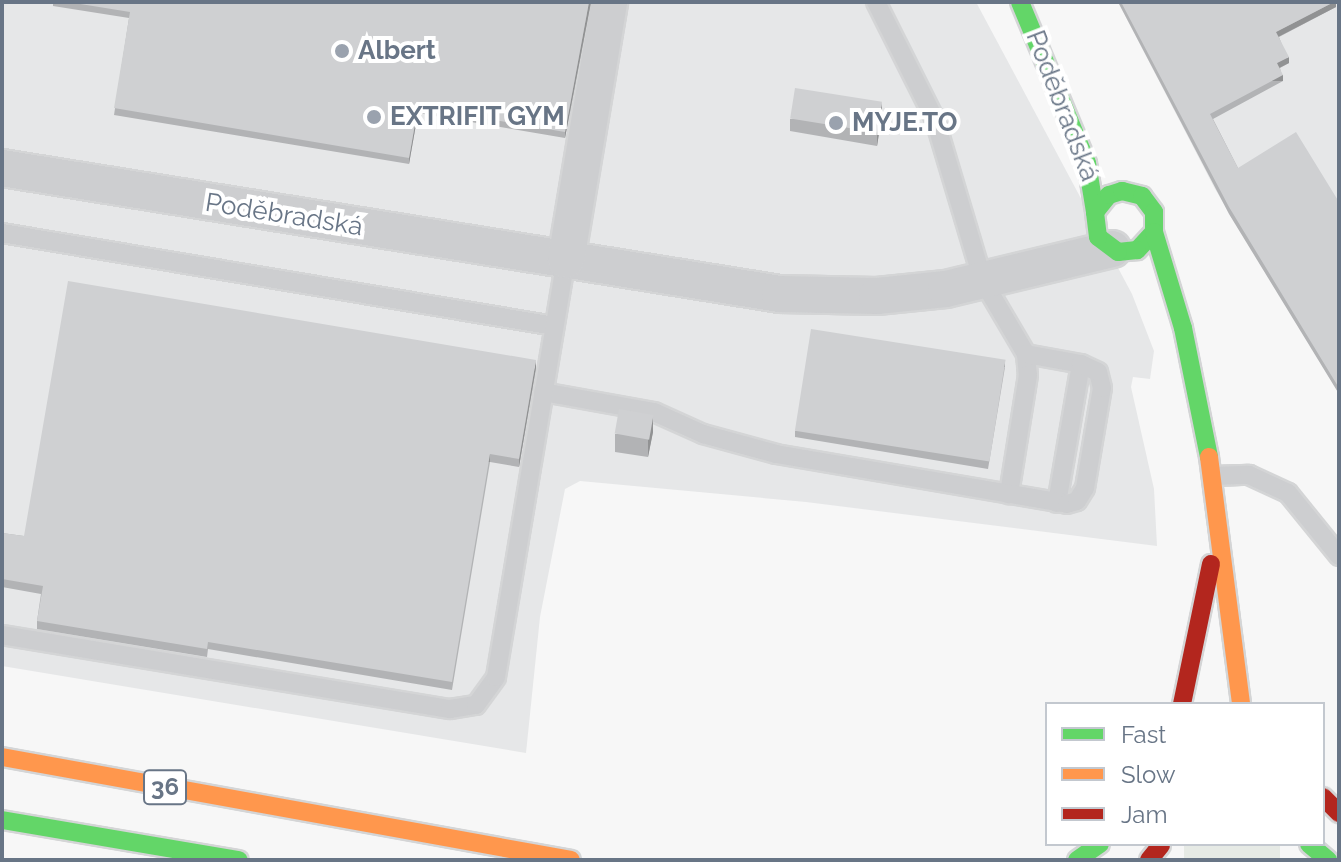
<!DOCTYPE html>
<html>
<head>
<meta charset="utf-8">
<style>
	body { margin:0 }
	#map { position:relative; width:1341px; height:862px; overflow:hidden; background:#f7f7f7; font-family:Raleway,sans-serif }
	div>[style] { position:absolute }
	.built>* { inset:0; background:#e6e7e8 }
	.green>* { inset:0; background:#e6eae5; transform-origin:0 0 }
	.roads { filter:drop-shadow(2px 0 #d4d5d6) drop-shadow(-2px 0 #d4d5d6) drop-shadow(0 2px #d4d5d6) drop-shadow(0 -2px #d4d5d6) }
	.lane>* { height:18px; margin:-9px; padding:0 9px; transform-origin:9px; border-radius:9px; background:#cdced0 }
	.street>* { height:36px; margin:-18px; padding:0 18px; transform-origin:18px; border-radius:18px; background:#cdced0 }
	.fast>* { height:18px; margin:-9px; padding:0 9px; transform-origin:9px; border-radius:9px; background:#63d668 }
	.slow>* { height:18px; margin:-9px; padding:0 9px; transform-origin:9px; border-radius:9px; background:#ff974d }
	.jam>* { height:18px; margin:-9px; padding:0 9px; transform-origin:9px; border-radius:9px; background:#b3261e }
	.wall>* { inset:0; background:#b2b3b5 }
	.shaded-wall>* { inset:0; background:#919293; transform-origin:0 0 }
	.building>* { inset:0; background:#cfd0d2; transform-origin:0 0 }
	.dots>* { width:22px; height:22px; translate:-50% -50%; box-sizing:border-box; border:4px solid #fff; border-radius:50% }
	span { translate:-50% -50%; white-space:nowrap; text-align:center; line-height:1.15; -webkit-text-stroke:8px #fff; paint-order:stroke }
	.shield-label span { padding:2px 6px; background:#fff; border:2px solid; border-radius:6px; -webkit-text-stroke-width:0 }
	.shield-label { font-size:24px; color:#687586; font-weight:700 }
	.poi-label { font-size:26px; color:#687586; font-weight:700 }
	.left { translate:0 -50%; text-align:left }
	.street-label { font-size:26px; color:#687586 }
	.frame { position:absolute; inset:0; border:4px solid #687586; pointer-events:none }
	.legend { position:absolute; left:1045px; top:702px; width:280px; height:144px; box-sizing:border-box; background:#fff; border:2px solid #c3c8cf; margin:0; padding:10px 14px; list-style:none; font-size:24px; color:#687586 }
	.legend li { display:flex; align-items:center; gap:16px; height:40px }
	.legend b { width:40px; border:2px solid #c3c8cf }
</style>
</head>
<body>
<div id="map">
	<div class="built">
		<div style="clip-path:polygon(2px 2px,976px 2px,1132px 294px,1154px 351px,1150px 379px,1133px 377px,1131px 387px,1154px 489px,1157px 546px,806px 502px,580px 481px,565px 489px,540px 617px,526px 753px,2px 666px)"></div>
		<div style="clip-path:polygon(1118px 2px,1339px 2px,1339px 393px,1215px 189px)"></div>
	</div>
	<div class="green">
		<div style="left:1184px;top:844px;width:96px;height:16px"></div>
	</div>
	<div class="roads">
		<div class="lane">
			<div style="left:876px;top:2px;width:132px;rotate:63.4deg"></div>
			<div style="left:935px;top:120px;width:168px;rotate:73.4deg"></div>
			<div style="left:983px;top:281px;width:85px;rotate:59.5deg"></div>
			<div style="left:1026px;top:354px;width:21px;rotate:85deg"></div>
			<div style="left:1028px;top:375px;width:121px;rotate:99.1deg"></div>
			<div style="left:2px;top:233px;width:560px;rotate:9.56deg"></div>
			<div style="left:1026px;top:354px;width:56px;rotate:10.3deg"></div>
			<div style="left:1081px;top:364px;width:141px;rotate:99.8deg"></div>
			<div style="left:543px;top:392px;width:113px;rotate:10.2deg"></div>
			<div style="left:654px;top:412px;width:54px;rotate:24.2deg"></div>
			<div style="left:703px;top:434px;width:76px;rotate:15.3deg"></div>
			<div style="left:776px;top:454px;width:295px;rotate:9.7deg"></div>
			<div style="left:1067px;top:504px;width:10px;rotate:-17deg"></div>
			<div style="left:1077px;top:501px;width:15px;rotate:-58deg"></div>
			<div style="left:1085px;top:488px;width:101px;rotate:-80.4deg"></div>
			<div style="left:1102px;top:388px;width:16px;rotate:-104deg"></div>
			<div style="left:1098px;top:372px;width:19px;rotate:-155deg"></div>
			<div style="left:1213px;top:476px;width:36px;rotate:-2deg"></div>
			<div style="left:1249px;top:475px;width:43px;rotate:24.8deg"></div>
			<div style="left:1288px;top:493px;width:81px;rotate:51deg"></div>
			<div style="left:2px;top:635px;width:454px;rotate:9.4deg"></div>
			<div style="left:450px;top:709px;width:26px;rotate:-9deg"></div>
			<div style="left:476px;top:705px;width:34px;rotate:-54deg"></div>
			<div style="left:496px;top:677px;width:423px;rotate:-80.5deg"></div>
		</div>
		<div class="street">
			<div style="left:2px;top:168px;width:788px;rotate:9.2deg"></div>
			<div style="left:780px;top:294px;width:97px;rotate:1.2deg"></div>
			<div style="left:877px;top:296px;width:69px;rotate:-5.8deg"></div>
			<div style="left:946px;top:289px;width:171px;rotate:-13.5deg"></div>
			<div style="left:566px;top:260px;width:262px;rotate:-80.5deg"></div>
		</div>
		<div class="fast">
			<div style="left:1020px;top:2px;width:174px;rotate:67.4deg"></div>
			<div style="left:1087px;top:163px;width:50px;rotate:80.7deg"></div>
			<div style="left:1154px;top:232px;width:25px;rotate:133deg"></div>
			<div style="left:1137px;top:250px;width:19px;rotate:174deg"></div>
			<div style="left:1118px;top:252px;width:25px;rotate:-143deg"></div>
			<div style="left:1098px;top:237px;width:25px;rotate:-97deg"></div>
			<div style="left:1095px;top:212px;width:22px;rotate:-51deg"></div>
			<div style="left:1109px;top:195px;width:14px;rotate:-17deg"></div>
			<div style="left:1122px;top:191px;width:21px;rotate:14deg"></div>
			<div style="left:1142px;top:196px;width:20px;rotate:53deg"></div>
			<div style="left:1154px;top:212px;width:20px;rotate:90deg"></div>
			<div style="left:1154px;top:232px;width:100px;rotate:73.2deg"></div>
			<div style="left:1183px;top:328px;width:132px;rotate:78.6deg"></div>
			<div style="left:2px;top:820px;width:240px;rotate:9.6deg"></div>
			<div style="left:1309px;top:844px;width:25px;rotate:40deg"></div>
			<div style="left:1077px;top:860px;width:28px;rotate:-35deg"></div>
		</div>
		<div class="slow">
			<div style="left:1209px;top:457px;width:249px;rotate:82.6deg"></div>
			<div style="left:2px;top:757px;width:578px;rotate:10.26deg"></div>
		</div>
		<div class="jam">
			<div style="left:1182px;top:704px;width:143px;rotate:-78.3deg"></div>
			<div style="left:1323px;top:797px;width:23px;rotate:45deg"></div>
			<div style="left:1149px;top:860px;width:19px;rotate:-51deg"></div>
		</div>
	</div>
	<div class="wall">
		<div style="clip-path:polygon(53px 2px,591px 2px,565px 138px,418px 113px,409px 164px,114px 115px,129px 18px,53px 6px)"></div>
		<div style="clip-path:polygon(1118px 2px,1336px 2px,1336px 7px,1279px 37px,1289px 63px,1280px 68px,1283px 81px,1213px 119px,1238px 168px,1339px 202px,1339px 394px,1229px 214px)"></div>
		<div style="clip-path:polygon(882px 114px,877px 146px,790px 131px,790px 119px)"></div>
		<div style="clip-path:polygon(1005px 367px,988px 469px,795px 437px,795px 431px)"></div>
		<div style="clip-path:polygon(536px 368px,519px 467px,490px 462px,452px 690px,208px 649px,207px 657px,37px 629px,37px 621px,41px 594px,2px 587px,2px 533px,24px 536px)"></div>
		<div style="clip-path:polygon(653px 432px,648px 457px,615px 452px,615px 434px)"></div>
	</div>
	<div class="shaded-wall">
		<div style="clip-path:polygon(589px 2px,591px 2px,565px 138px,565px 132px)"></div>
		<div style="clip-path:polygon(1334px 2px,1336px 2px,1336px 7px,1276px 38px,1276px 32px)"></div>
		<div style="clip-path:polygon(1289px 57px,1289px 63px,1277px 69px,1277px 63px)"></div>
		<div style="left:1283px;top:75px;width:6px;height:83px;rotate:90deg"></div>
		<div style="clip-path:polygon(882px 102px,882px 114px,877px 146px,877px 134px)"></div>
		<div style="clip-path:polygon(418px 107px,418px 113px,409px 164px,409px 158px)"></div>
		<div style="clip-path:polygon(536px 360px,536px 368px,519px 467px,519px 459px)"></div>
		<div style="left:1005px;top:361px;width:6px;height:103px;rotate:90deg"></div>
		<div style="clip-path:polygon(653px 415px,653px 432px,648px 457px,648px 440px)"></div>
		<div style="left:490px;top:454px;width:8px;height:231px;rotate:90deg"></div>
	</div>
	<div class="building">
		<div style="clip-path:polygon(68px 2px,589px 2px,565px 132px,418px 107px,409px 158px,114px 108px,130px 12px)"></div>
		<div style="clip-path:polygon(1121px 2px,1334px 2px,1276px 32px,1289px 57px,1277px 63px,1283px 75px,1210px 114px,1238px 168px,1296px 132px,1339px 202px,1339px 388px,1229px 207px)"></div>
		<div style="left:795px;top:88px;width:88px;height:31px;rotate:9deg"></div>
		<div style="clip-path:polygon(68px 281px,536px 360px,519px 459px,490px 454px,452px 682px,208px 642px,207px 649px,37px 621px,43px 586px,2px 579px,2px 533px,24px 536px)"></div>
		<div style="left:811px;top:329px;width:197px;height:103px;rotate:9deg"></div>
		<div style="left:619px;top:409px;width:35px;height:25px;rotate:10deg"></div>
	</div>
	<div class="dots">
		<div style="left:342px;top:51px;background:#9aa2ae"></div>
		<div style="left:374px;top:117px;background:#9aa2ae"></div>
		<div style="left:836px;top:123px;background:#9aa2ae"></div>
	</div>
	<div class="shield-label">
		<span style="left:165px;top:787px">36</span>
	</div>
	<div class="poi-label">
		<span class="left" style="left:358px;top:51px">Albert</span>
		<span class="left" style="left:390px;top:117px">EXTRIFIT GYM</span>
		<span class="left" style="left:852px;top:123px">MYJE.TO</span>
	</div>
	<div class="street-label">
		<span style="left:1062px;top:106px;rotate:69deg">Poděbradská</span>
		<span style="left:284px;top:215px;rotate:9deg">Poděbradská</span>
	</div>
	<div class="frame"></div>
	<ul class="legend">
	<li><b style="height:10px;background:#63d668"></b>Fast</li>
	<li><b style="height:10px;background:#ff974d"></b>Slow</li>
	<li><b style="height:10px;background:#b3261e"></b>Jam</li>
	</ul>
</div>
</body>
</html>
